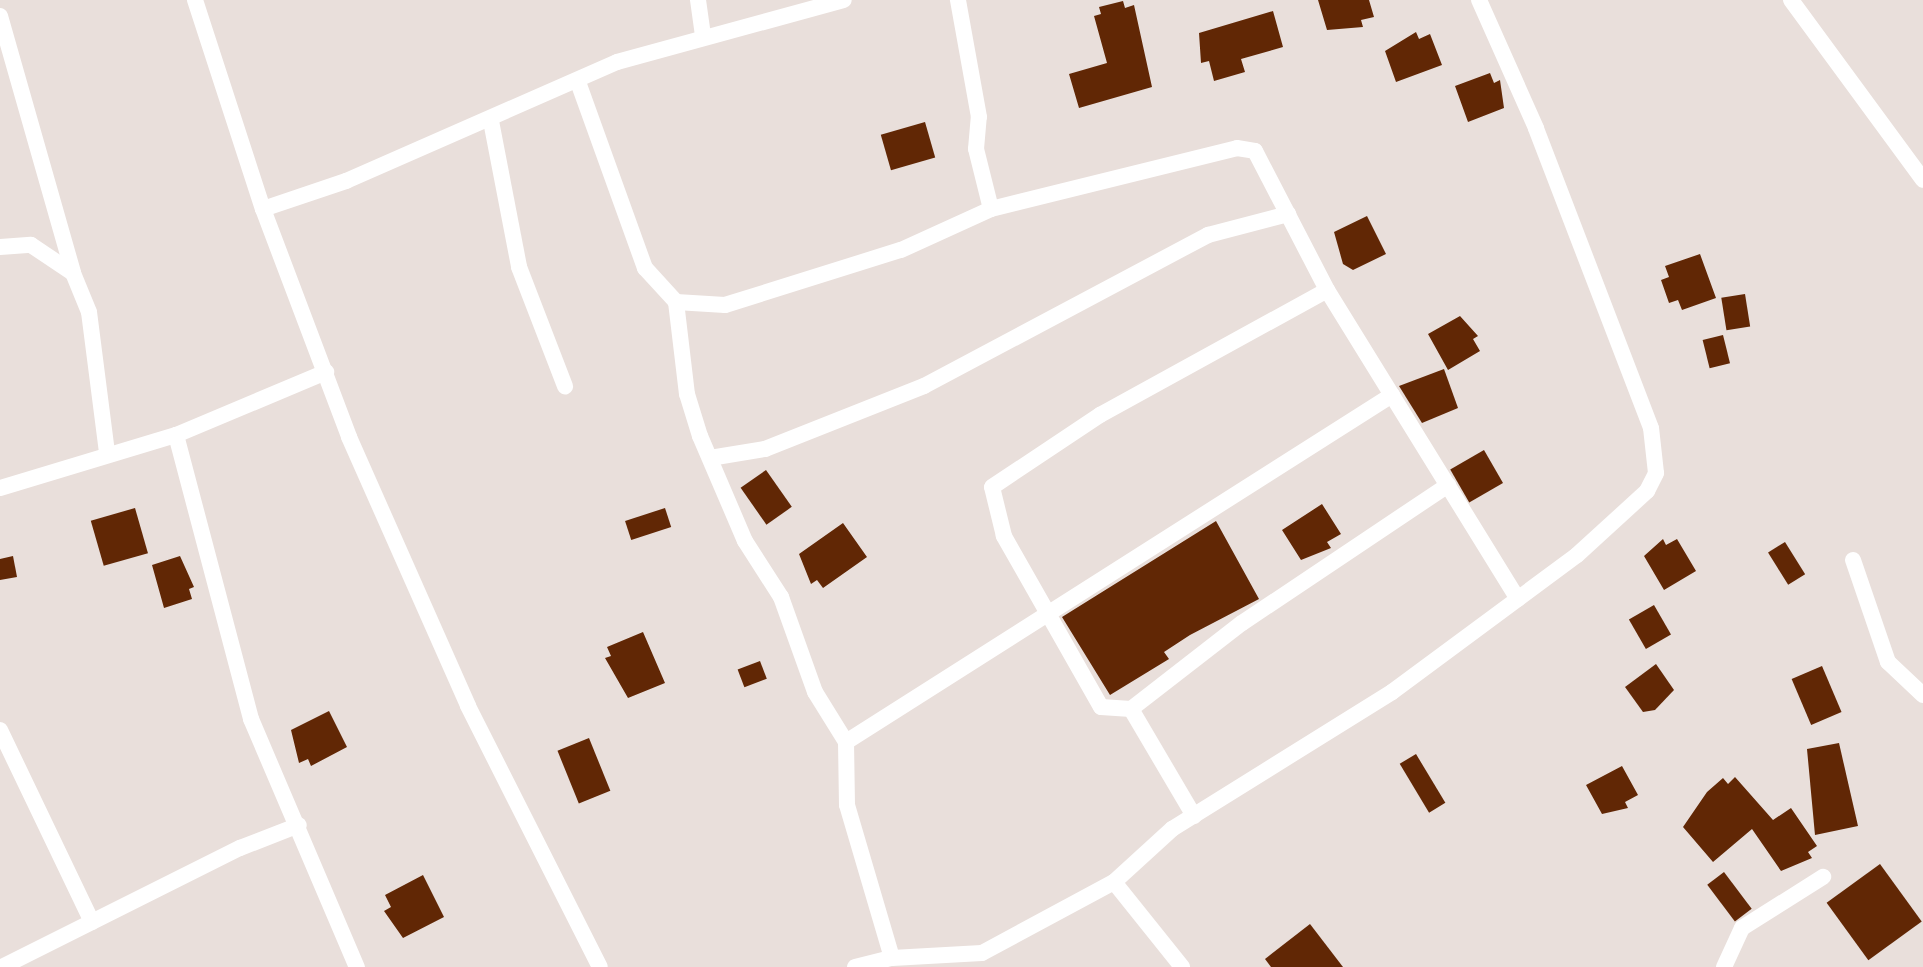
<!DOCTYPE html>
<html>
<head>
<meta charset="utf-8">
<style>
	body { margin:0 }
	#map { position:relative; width:1923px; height:967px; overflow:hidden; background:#e9dfdb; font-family:"Space Grotesk",sans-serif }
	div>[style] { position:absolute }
	.building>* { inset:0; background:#612705; transform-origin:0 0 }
	.minor>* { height:16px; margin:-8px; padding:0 8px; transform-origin:8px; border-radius:8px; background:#fff }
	span { translate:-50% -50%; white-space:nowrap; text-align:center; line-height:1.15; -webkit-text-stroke:7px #fff; paint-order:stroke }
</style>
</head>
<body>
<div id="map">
	<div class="building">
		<div style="clip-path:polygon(1318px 0,1369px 0,1374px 17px,1361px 20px,1363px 27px,1327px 30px)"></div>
		<div style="clip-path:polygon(1123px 1px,1125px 8px,1134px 5px,1152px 87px,1079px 108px,1069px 74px,1107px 63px,1094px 16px,1101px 14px,1099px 7px)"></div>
		<div style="clip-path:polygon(1273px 11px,1283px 47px,1241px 59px,1245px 72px,1214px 81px,1209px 61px,1201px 63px,1199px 33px)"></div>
		<div style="clip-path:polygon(1416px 32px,1419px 39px,1430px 34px,1442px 65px,1396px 82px,1385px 51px)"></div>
		<div style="clip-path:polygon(1490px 73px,1494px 83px,1500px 80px,1504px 108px,1468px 122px,1455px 86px)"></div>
		<div style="left:925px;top:122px;width:37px;height:46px;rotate:74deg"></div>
		<div style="clip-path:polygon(1367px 216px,1386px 254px,1353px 270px,1343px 264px,1334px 232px)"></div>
		<div style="clip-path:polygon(1700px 254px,1716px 298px,1682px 310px,1678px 300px,1669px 303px,1661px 280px,1669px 277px,1665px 266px)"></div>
		<div style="left:1745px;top:294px;width:33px;height:24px;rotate:81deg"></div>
		<div style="clip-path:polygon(1460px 316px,1478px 336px,1473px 339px,1480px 351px,1448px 370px,1428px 334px)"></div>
		<div style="left:1723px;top:335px;width:29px;height:21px;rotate:76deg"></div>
		<div style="clip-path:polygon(1444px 369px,1458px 408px,1422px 423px,1399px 386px)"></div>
		<div style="left:1484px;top:450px;width:38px;height:39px;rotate:60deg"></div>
		<div style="left:766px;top:470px;width:45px;height:31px;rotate:55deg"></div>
		<div style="clip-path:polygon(1322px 504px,1341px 534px,1327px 542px,1331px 548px,1301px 560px,1282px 530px)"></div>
		<div style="left:135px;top:508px;width:47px;height:46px;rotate:74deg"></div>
		<div style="left:665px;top:508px;width:20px;height:42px;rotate:72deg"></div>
		<div style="clip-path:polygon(1216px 521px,1259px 599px,1190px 635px,1164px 652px,1169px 659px,1110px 695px,1062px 617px)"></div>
		<div style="clip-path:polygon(843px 523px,867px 557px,823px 588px,817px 580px,811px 584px,799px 554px)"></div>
		<div style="clip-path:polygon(1663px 539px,1666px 545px,1677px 539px,1696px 571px,1664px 590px,1644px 556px)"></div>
		<div style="left:1785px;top:542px;width:38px;height:20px;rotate:58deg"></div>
		<div style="clip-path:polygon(13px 556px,17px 577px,0 580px,0 559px)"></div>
		<div style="clip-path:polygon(180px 556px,194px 587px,189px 589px,192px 599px,164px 608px,152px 565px)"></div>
		<div style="left:1654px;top:605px;width:34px;height:29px;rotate:60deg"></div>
		<div style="clip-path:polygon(643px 632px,665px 683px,628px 698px,605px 658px,611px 656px,607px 647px)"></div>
		<div style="left:760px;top:661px;width:19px;height:24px;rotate:69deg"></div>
		<div style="clip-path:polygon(1656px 664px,1674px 690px,1655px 710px,1643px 712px,1625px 687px)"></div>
		<div style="left:1822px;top:666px;width:50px;height:33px;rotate:67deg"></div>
		<div style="clip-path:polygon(329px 711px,347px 747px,311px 766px,308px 759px,299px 763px,291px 730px)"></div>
		<div style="left:589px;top:738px;width:57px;height:34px;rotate:68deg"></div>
		<div style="clip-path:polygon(1839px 743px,1858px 826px,1815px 835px,1807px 749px)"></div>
		<div style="left:1416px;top:754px;width:57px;height:19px;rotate:59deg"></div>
		<div style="clip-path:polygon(1622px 766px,1638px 795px,1625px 802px,1628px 808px,1602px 814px,1586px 785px)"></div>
		<div style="clip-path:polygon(1735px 777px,1773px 820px,1791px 808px,1817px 846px,1808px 852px,1812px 858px,1781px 871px,1752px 829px,1713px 862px,1683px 827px,1707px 792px,1723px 778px,1728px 784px)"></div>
		<div style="left:1880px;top:864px;width:71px;height:66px;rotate:54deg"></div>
		<div style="left:1724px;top:872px;width:46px;height:21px;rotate:53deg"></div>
		<div style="clip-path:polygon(423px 875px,444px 917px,403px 938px,384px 911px,391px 907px,385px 895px)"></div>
		<div style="clip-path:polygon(1310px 924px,1343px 967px,1271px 967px,1265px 959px)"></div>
	</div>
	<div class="minor">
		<div style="left:195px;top:0;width:220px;rotate:72deg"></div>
		<div style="left:263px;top:209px;width:244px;rotate:69.3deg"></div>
		<div style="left:349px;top:437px;width:294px;rotate:66.1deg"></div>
		<div style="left:468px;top:706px;width:292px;rotate:63.2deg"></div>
		<div style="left:698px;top:0;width:37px;rotate:82deg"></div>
		<div style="left:1791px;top:0;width:223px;rotate:53.7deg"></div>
		<div style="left:0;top:16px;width:267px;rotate:74.1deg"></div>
		<div style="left:578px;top:82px;width:198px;rotate:70.2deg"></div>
		<div style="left:645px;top:268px;width:46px;rotate:47.6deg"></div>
		<div style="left:676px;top:302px;width:49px;rotate:3.5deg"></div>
		<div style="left:725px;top:305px;width:184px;rotate:-17.4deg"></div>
		<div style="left:901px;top:250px;width:99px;rotate:-24.5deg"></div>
		<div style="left:991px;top:209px;width:62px;rotate:-104deg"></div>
		<div style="left:976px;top:149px;width:32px;rotate:-85deg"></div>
		<div style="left:979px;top:117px;width:119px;rotate:-100.2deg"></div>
		<div style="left:491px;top:121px;width:149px;rotate:79.1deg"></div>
		<div style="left:519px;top:267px;width:128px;rotate:68.9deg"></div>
		<div style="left:263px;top:209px;width:88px;rotate:-18.6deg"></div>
		<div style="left:346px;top:181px;width:296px;rotate:-23.7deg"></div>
		<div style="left:617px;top:62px;width:235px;rotate:-15.3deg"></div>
		<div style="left:991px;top:209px;width:253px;rotate:-13.9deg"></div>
		<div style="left:1237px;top:148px;width:18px;rotate:9deg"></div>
		<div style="left:1255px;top:151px;width:157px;rotate:62.6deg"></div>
		<div style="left:1327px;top:290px;width:363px;rotate:58.3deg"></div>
		<div style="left:0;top:247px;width:31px;rotate:-4deg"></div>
		<div style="left:31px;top:245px;width:50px;rotate:33.7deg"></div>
		<div style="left:73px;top:273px;width:42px;rotate:67.7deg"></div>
		<div style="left:89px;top:312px;width:142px;rotate:82.7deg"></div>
		<div style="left:676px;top:302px;width:93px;rotate:83.2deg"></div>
		<div style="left:687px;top:394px;width:44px;rotate:72.8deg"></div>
		<div style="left:700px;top:436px;width:114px;rotate:66.8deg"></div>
		<div style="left:745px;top:541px;width:67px;rotate:57.3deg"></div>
		<div style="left:781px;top:597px;width:101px;rotate:70.3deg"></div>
		<div style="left:815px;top:692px;width:59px;rotate:58.2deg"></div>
		<div style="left:846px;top:742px;width:63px;rotate:89.1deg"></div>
		<div style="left:847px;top:805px;width:159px;rotate:73.6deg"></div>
		<div style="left:176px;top:435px;width:294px;rotate:75.2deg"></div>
		<div style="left:251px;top:719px;width:270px;rotate:66.9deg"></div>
		<div style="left:710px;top:458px;width:56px;rotate:-9.3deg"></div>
		<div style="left:765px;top:449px;width:171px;rotate:-21.6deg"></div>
		<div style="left:924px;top:386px;width:322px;rotate:-28deg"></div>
		<div style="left:1208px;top:235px;width:83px;rotate:-14.7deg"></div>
		<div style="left:0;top:488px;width:184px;rotate:-16.8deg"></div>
		<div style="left:176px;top:435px;width:163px;rotate:-22.8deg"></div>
		<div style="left:1853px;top:560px;width:108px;rotate:71.1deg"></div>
		<div style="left:1888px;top:662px;width:48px;rotate:43.3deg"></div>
		<div style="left:1131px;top:709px;width:30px;rotate:-176deg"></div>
		<div style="left:1101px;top:707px;width:197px;rotate:-119.6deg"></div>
		<div style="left:1004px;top:536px;width:50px;rotate:-103.8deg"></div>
		<div style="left:992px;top:487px;width:130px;rotate:-33.7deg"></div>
		<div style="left:1100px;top:415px;width:259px;rotate:-28.8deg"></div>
		<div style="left:0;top:730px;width:213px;rotate:64.4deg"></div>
		<div style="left:846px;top:742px;width:647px;rotate:-32.44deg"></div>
		<div style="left:1194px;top:816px;width:124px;rotate:-120.5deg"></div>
		<div style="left:1131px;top:709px;width:140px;rotate:-37.8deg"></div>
		<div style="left:1242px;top:623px;width:248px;rotate:-33.8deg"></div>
		<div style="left:1114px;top:882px;width:109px;rotate:51.3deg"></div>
		<div style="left:2px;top:967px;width:266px;rotate:-26.6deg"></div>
		<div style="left:240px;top:848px;width:63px;rotate:-21.3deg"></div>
		<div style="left:855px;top:967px;width:38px;rotate:-14deg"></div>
		<div style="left:892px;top:958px;width:90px;rotate:-3.2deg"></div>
		<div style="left:982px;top:953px;width:150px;rotate:-28.3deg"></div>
		<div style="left:1114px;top:882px;width:79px;rotate:-42.4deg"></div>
		<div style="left:1172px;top:829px;width:259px;rotate:-31.9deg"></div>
		<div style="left:1392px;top:692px;width:230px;rotate:-36.5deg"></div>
		<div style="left:1577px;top:555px;width:95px;rotate:-42.4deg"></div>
		<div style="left:1647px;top:491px;width:20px;rotate:-63deg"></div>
		<div style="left:1656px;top:473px;width:45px;rotate:-96.3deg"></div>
		<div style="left:1651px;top:428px;width:321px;rotate:-111deg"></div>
		<div style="left:1536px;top:128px;width:140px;rotate:-114deg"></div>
		<div style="left:1724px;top:967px;width:43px;rotate:-65.2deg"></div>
		<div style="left:1742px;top:928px;width:96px;rotate:-32.2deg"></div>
	</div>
</div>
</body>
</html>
